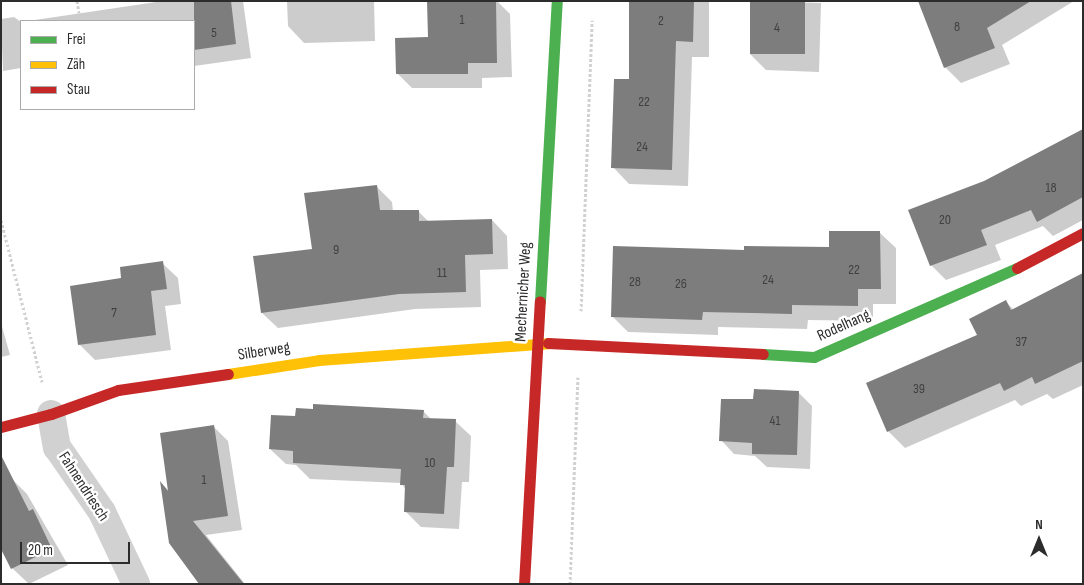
<!DOCTYPE html>
<html>
<head>
<meta charset="utf-8">
<style>
	body { margin:0 }
	#map { position:relative; width:1084px; height:585px; overflow:hidden; background:#fff; font-family:"Sofia Sans Condensed",sans-serif }
	div>[style] { position:absolute }
	.shadow>* { inset:0; background:#0003 }
	.building>* { inset:0; background:#7d7d7d; transform-origin:0 0 }
	.path>* { height:3px; margin-top:-1.5px; transform-origin:0; background:repeating-linear-gradient(90deg,#d1d1d1 0 2.5px,transparent 0 5px) }
	.street>* { height:28px; margin:-14px; padding:0 14px; transform-origin:14px; border-radius:14px; background:#d1d1d1 }
	.fast>* { height:11px; margin:-5.5px; padding:0 5.5px; transform-origin:5.5px; border-radius:5.5px; background:#4caf50 }
	.slow>* { height:11px; margin:-5.5px; padding:0 5.5px; transform-origin:5.5px; border-radius:5.5px; background:#ffc107 }
	.jam>* { height:11px; margin:-5.5px; padding:0 5.5px; transform-origin:5.5px; border-radius:5.5px; background:#c62828 }
	span { translate:-50% -50%; white-space:nowrap; text-align:center; line-height:1.15; -webkit-text-stroke:5px #fff; paint-order:stroke }
	.number-label { font-size:14px; color:#404040 }
	.number-label span { -webkit-text-stroke-width:0 }
	.street-label { font-size:16px; color:#2c2c2c }
	.frame { position:absolute; inset:0; border:2px solid #2c2c2c; pointer-events:none }
	.legend { position:absolute; left:20px; top:20px; width:175px; height:90px; box-sizing:border-box; background:#fff; border:1px solid #ababab; margin:0; padding:6px 9px; list-style:none; font-size:15px; color:#2c2c2c }
	.legend li { display:flex; align-items:center; gap:10px; height:25px }
	.legend b { width:25px; border:1px solid #ababab }
	.north { position:absolute; left:1014px; top:515px; width:50px; height:50px; -webkit-text-stroke:4px #fff; paint-order:stroke; rotate:0deg; font-size:14px; font-weight:700; line-height:20px; text-align:center; color:#2c2c2c }
	.north::after { content:''; display:block; margin:auto; width:18px; height:22px; background:#2c2c2c; clip-path:polygon(50% 0,100% 100%,50% 72%,0 100%) }
	.scale { position:absolute; left:20px; top:542px; width:110px; height:22px; box-sizing:border-box; border:2px solid #2c2c2c; border-top:0; padding-left:6px; font-size:15px; line-height:18px; white-space:nowrap; color:#2c2c2c; -webkit-text-stroke:4px #fff; paint-order:stroke }
</style>
</head>
<body>
<div id="map">
	<div class="shadow">
		<div style="clip-path:polygon(163px 1px,243px 1px,251px 58px,194px 66px,194px 21px,28px 21px)"></div>
		<div style="clip-path:polygon(287px 1px,374px 1px,375px 41px,304px 43px,288px 26px)"></div>
		<div style="clip-path:polygon(428px 1px,497px 1px,510px 14px,512px 77px,482px 78px,482px 88px,412px 88px,397px 73px,429px 38px)"></div>
		<div style="clip-path:polygon(631px 1px,709px 1px,709px 57px,692px 57px,688px 186px,629px 184px,613px 167px,630px 81px)"></div>
		<div style="clip-path:polygon(751px 1px,821px 3px,819px 72px,766px 70px,750px 54px)"></div>
		<div style="clip-path:polygon(936px 1px,1074px 1px,1002px 45px,1010px 64px,961px 83px,945px 67px)"></div>
		<div style="clip-path:polygon(14px 17px,21px 22px,21px 68px,3px 71px,1px 19px)"></div>
		<div style="clip-path:polygon(1083px 130px,1083px 220px,1053px 236px,1043px 226px,995px 245px,1001px 260px,946px 280px,931px 265px,985px 182px)"></div>
		<div style="clip-path:polygon(376px 186px,392px 202px,393px 211px,418px 211px,429px 222px,492px 220px,507px 236px,508px 269px,480px 270px,481px 307px,415px 309px,278px 328px,262px 313px,313px 250px)"></div>
		<div style="clip-path:polygon(880px 233px,896px 248px,896px 304px,873px 304px,873px 321px,808px 320px,807px 329px,718px 327px,718px 335px,628px 332px,612px 316px,745px 251px,830px 248px)"></div>
		<div style="clip-path:polygon(162px 263px,178px 278px,181px 304px,165px 306px,171px 350px,95px 360px,79px 344px)"></div>
		<div style="clip-path:polygon(1083px 273px,1083px 385px,1053px 399px,1047px 394px,1021px 406px,1015px 400px,905px 448px,889px 432px,868px 383px,979px 335px,1006px 302px,1014px 310px)"></div>
		<div style="clip-path:polygon(1px 323px,10px 355px,1px 357px)"></div>
		<div style="clip-path:polygon(798px 392px,812px 406px,810px 469px,767px 467px,755px 456px,734px 454px,721px 440px,755px 401px)"></div>
		<div style="clip-path:polygon(423px 411px,431px 419px,455px 421px,471px 436px,469px 482px,462px 482px,459px 529px,421px 527px,405px 511px,406px 490px,401px 483px,310px 479px,296px 465px,286px 464px,270px 449px,296px 417px)"></div>
		<div style="clip-path:polygon(213px 426px,228px 441px,242px 530px,206px 535px,245px 584px,201px 584px,162px 484px,170px 492px)"></div>
		<div style="clip-path:polygon(11px 478px,27px 494px,68px 565px,29px 584px,12px 568px,1px 550px,1px 483px)"></div>
	</div>
	<div class="building">
		<div style="clip-path:polygon(194px 1px,231px 1px,236px 44px,194px 50px)"></div>
		<div style="clip-path:polygon(427px 1px,496px 1px,497px 63px,468px 63px,468px 74px,396px 74px,395px 38px,428px 37px)"></div>
		<div style="clip-path:polygon(629px 1px,694px 1px,693px 42px,676px 41px,672px 170px,611px 168px,614px 79px,629px 79px)"></div>
		<div style="left:750px;top:1px;width:55px;height:53px"></div>
		<div style="clip-path:polygon(918px 1px,1031px 1px,987px 28px,995px 48px,944px 68px)"></div>
		<div style="clip-path:polygon(1083px 129px,1083px 197px,1037px 222px,1031px 210px,981px 230px,987px 245px,930px 266px,908px 210px,984px 181px)"></div>
		<div style="clip-path:polygon(377px 185px,380px 210px,419px 210px,419px 221px,492px 219px,493px 254px,465px 255px,466px 292px,399px 294px,261px 313px,253px 256px,312px 249px,304px 193px)"></div>
		<div style="clip-path:polygon(829px 231px,880px 231px,881px 289px,858px 289px,858px 306px,792px 305px,792px 314px,703px 312px,702px 320px,611px 317px,613px 246px,744px 250px,744px 246px,829px 247px)"></div>
		<div style="clip-path:polygon(163px 261px,167px 289px,151px 291px,156px 335px,78px 345px,70px 286px,121px 278px,120px 267px)"></div>
		<div style="clip-path:polygon(1083px 273px,1083px 361px,1035px 384px,1032px 377px,1004px 391px,1000px 383px,887px 432px,866px 383px,977px 335px,969px 319px,1006px 300px,1011px 310px)"></div>
		<div style="clip-path:polygon(754px 389px,799px 391px,797px 455px,752px 454px,752px 443px,719px 441px,721px 399px,753px 399px)"></div>
		<div style="clip-path:polygon(313px 404px,424px 410px,423px 418px,456px 419px,454px 467px,447px 467px,444px 514px,404px 512px,405px 485px,400px 485px,401px 469px,293px 463px,293px 451px,269px 449px,271px 415px,295px 416px,296px 408px,313px 409px)"></div>
		<div style="clip-path:polygon(214px 425px,228px 516px,193px 521px,244px 584px,199px 584px,169px 543px,160px 481px,168px 491px,160px 433px)"></div>
		<div style="clip-path:polygon(1px 455px,29px 511px,33px 509px,52px 549px,11px 569px,1px 549px)"></div>
	</div>
	<div class="path">
		<div style="left:77px;top:1px;width:12px;rotate:81deg"></div>
		<div style="left:1px;top:220px;width:167px;rotate:75.8deg"></div>
		<div style="left:581px;top:311px;width:291px;rotate:-87.8deg"></div>
		<div style="left:570px;top:584px;width:207px;rotate:-87.8deg"></div>
	</div>
	<div class="street">
		<div style="left:51px;top:414px;width:34px;rotate:80deg"></div>
		<div style="left:57px;top:447px;width:79px;rotate:55.3deg"></div>
		<div style="left:102px;top:512px;width:80px;rotate:64.7deg"></div>
	</div>
	<div class="fast">
		<div style="left:540px;top:301px;width:300px;rotate:-86.8deg"></div>
		<div style="left:763px;top:354px;width:51px;rotate:3.4deg"></div>
		<div style="left:814px;top:357px;width:222px;rotate:-23.7deg"></div>
	</div>
	<div class="slow">
		<div style="left:228px;top:374px;width:92px;rotate:-8.7deg"></div>
		<div style="left:319px;top:360px;width:230px;rotate:-4.2deg"></div>
	</div>
	<div class="jam">
		<div style="left:1017px;top:268px;width:75px;rotate:-27.9deg"></div>
		<div style="left:548px;top:343px;width:215px;rotate:2.9deg"></div>
		<div style="left:1px;top:427px;width:52px;rotate:-14.6deg"></div>
		<div style="left:51px;top:414px;width:71px;rotate:-19.7deg"></div>
		<div style="left:118px;top:390px;width:111px;rotate:-8.3deg"></div>
		<div style="left:524px;top:584px;width:283px;rotate:-86.8deg"></div>
	</div>
	<div class="number-label">
		<span style="left:462px;top:20px">1</span>
		<span style="left:661px;top:21px">2</span>
		<span style="left:957px;top:27px">8</span>
		<span style="left:777px;top:28px">4</span>
		<span style="left:214px;top:33px">5</span>
		<span style="left:644px;top:102px">22</span>
		<span style="left:642px;top:147px">24</span>
		<span style="left:1051px;top:188px">18</span>
		<span style="left:945px;top:220px">20</span>
		<span style="left:336px;top:250px">9</span>
		<span style="left:854px;top:270px">22</span>
		<span style="left:442px;top:273px">11</span>
		<span style="left:768px;top:280px">24</span>
		<span style="left:635px;top:282px">28</span>
		<span style="left:681px;top:284px">26</span>
		<span style="left:114px;top:313px">7</span>
		<span style="left:1021px;top:342px">37</span>
		<span style="left:919px;top:389px">39</span>
		<span style="left:775px;top:421px">41</span>
		<span style="left:430px;top:463px">10</span>
		<span style="left:204px;top:480px">1</span>
	</div>
	<div class="street-label">
		<span style="left:524px;top:292px;rotate:-87deg">Mechernicher Weg</span>
		<span style="left:844px;top:326px;rotate:-24deg">Rodelhang</span>
		<span style="left:264px;top:352px;rotate:-9deg">Silberweg</span>
		<span style="left:83px;top:487px;rotate:57deg">Fahnendriesch</span>
	</div>
	<div class="frame"></div>
	<ul class="legend">
	<li><b style="height:6px;background:#4caf50"></b>Frei</li>
	<li><b style="height:6px;background:#ffc107"></b>Zäh</li>
	<li><b style="height:6px;background:#c62828"></b>Stau</li>
	</ul>
	<div class="north">N</div>
	<div class="scale">20 m</div>
</div>
</body>
</html>
